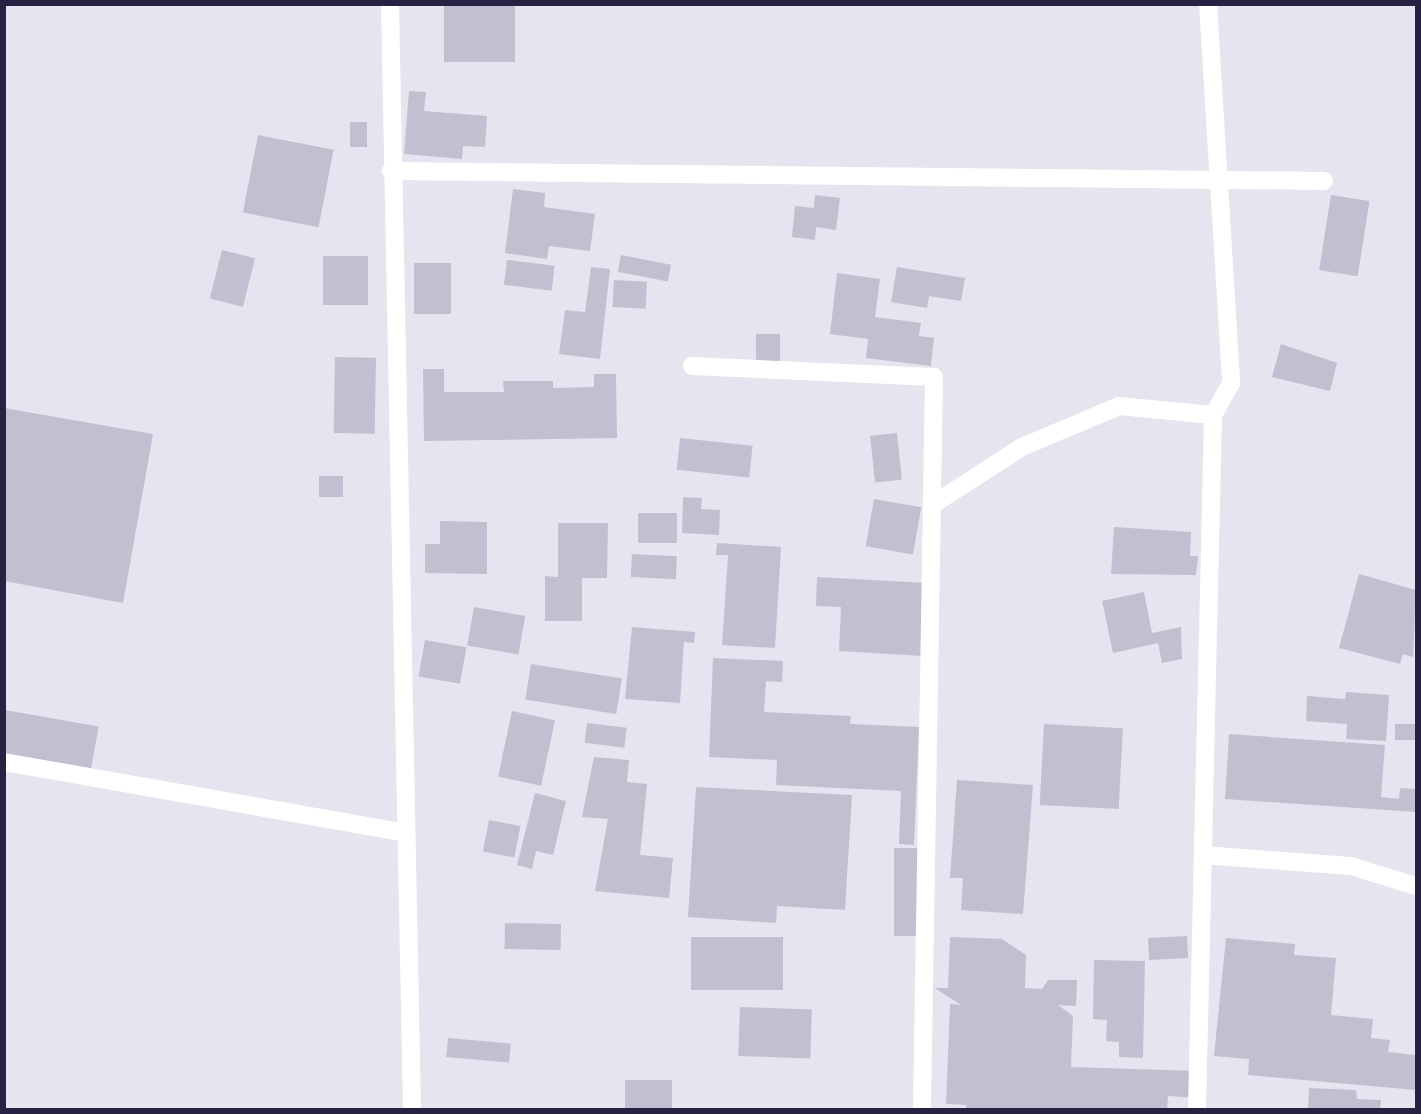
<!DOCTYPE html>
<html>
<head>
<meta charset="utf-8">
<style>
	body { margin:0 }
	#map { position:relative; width:1421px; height:1114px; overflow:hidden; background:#e5e4ef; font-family:"Archivo Narrow",sans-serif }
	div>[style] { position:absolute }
	.building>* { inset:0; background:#c0c0d0; transform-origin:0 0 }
	.minor>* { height:18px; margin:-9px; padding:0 9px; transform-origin:9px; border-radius:9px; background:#fff }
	span { translate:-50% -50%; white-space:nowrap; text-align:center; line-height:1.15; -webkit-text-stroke:4.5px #f5f5fb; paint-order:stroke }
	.frame { position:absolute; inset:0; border:6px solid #292143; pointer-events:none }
</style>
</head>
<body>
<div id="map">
	<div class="building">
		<div style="left:444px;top:4px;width:71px;height:58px"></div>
		<div style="clip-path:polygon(409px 91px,426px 92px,424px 111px,487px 116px,485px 147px,463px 146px,462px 159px,404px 154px)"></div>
		<div style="left:350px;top:122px;width:17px;height:25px"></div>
		<div style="left:258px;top:135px;width:77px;height:79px;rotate:11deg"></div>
		<div style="clip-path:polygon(513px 189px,545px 193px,544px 207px,595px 214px,590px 251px,549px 246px,547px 259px,505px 253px)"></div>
		<div style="clip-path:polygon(815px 195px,840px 198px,836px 230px,816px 227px,815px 240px,792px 237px,795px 206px,814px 208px)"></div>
		<div style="left:1331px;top:195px;width:39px;height:76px;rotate:9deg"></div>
		<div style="left:222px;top:250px;width:34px;height:50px;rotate:14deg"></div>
		<div style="left:621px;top:255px;width:51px;height:17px;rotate:11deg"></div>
		<div style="left:323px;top:256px;width:45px;height:49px"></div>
		<div style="left:507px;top:260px;width:48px;height:25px;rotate:7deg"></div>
		<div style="left:451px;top:263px;width:51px;height:37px;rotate:90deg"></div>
		<div style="clip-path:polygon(591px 267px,610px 269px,600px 359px,559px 354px,565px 310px,585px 312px)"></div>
		<div style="clip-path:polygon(897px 267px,965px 278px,961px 301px,929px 296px,927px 308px,891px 302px)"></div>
		<div style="clip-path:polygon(837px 273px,880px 279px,875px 317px,921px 323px,919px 336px,934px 338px,931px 366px,866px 358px,868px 339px,830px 334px)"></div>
		<div style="left:614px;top:280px;width:33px;height:27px;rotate:3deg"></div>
		<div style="left:756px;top:334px;width:24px;height:28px"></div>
		<div style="clip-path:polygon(1281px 344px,1337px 363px,1330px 391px,1272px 377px)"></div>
		<div style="left:335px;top:357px;width:41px;height:76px;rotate:1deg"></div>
		<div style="clip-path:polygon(423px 369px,444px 369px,444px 392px,504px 392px,503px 381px,553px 381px,553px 388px,594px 387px,594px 374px,616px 374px,617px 438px,424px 441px)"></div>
		<div style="clip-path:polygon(4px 408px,153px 434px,123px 603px,4px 581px)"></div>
		<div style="left:897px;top:433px;width:47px;height:27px;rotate:84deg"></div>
		<div style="left:680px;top:438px;width:73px;height:32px;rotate:6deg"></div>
		<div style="left:319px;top:476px;width:24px;height:21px"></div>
		<div style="clip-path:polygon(683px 497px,702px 498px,701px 509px,720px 510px,719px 535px,682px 533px)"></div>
		<div style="left:874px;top:499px;width:48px;height:48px;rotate:10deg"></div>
		<div style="left:638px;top:513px;width:39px;height:30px"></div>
		<div style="clip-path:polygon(440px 521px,487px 522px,487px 574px,425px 573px,425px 544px,440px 544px)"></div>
		<div style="clip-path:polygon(558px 523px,608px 523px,607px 578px,582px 578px,582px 621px,545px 621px,545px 576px,558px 577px)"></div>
		<div style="clip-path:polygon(1114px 527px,1191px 532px,1190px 556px,1198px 556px,1196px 575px,1111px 574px)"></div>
		<div style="clip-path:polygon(717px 543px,781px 547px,775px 648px,722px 645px,728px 555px,716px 555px)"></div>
		<div style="left:632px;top:554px;width:45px;height:23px;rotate:3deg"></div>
		<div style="clip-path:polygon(1359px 574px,1416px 590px,1413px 657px,1403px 654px,1400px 664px,1339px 648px)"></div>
		<div style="clip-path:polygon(817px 577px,927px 583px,923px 656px,839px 651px,841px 607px,816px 606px)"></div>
		<div style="clip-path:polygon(1144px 592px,1152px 633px,1181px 627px,1182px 659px,1162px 663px,1158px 643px,1113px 653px,1102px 601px)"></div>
		<div style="left:474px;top:607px;width:52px;height:39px;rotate:10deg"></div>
		<div style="clip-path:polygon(632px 627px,695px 632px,694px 643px,684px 642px,680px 703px,625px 699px)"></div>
		<div style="left:425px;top:640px;width:42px;height:37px;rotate:10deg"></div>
		<div style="clip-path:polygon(713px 658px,783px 661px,782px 682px,766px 681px,764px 712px,851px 716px,850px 724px,919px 727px,914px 845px,899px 844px,901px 791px,776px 785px,777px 760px,709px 757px)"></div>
		<div style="left:531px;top:664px;width:92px;height:36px;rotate:9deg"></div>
		<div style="clip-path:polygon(1346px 692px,1389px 695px,1386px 741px,1346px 739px,1347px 724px,1306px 721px,1307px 696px,1345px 699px)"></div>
		<div style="left:5px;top:710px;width:95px;height:43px;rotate:10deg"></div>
		<div style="left:512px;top:711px;width:44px;height:67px;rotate:12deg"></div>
		<div style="left:587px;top:723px;width:40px;height:20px;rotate:7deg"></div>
		<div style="left:1044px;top:724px;width:79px;height:81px;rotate:3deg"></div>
		<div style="left:1395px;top:724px;width:21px;height:16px"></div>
		<div style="clip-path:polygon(1229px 734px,1385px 745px,1381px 797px,1399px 799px,1400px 788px,1416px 789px,1416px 812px,1225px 799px)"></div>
		<div style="clip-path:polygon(594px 757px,629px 760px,627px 782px,647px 784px,640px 855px,673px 858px,669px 898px,595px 891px,608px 819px,582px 817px)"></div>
		<div style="clip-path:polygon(957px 780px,1033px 785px,1023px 914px,961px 910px,963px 878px,950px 878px)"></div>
		<div style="clip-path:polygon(696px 787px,852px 795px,845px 910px,777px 906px,776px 923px,688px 917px)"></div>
		<div style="clip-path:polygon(535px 793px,566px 801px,553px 855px,536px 851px,532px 869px,517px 865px)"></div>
		<div style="left:489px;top:820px;width:32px;height:32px;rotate:11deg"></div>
		<div style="left:894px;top:848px;width:25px;height:88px"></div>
		<div style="left:505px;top:923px;width:56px;height:26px;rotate:1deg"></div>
		<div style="left:1187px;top:936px;width:22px;height:39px;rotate:87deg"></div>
		<div style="left:691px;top:937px;width:92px;height:53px"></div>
		<div style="clip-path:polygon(950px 937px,1002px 939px,1026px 955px,1025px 988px,1042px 989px,1048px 980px,1077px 980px,1076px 1006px,1058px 1005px,1073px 1016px,1071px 1067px,1198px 1071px,1197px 1098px,1168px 1096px,1167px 1110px,964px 1110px,967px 1105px,946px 1104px,950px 1004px,961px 1005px,935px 988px,948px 988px)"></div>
		<div style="clip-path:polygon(1226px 938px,1295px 944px,1294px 955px,1336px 958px,1331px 1015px,1373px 1019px,1371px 1038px,1390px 1040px,1388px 1052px,1416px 1055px,1416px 1090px,1248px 1075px,1249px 1059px,1214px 1056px)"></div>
		<div style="clip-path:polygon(1094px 960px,1145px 961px,1143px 1058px,1119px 1057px,1119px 1042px,1106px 1041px,1107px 1020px,1093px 1019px)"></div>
		<div style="left:740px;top:1007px;width:72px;height:49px;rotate:2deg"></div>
		<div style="left:448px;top:1038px;width:63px;height:19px;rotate:5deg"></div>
		<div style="left:625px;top:1080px;width:47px;height:30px"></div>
		<div style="clip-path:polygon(1309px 1088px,1356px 1090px,1357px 1099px,1381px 1100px,1380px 1110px,1308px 1110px)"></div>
	</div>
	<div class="minor">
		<div style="left:390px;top:4px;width:1106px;rotate:88.86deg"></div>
		<div style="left:1208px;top:4px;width:380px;rotate:86.5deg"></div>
		<div style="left:1231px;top:383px;width:37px;rotate:119deg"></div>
		<div style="left:391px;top:171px;width:933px;rotate:0.61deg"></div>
		<div style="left:692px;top:366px;width:242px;rotate:2.6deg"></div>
		<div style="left:934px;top:377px;width:733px;rotate:90.94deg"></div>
		<div style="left:932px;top:505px;width:107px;rotate:-32.8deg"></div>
		<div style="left:1022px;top:447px;width:105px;rotate:-22.9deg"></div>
		<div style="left:1119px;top:406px;width:94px;rotate:5.5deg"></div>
		<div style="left:1213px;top:415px;width:695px;rotate:91.32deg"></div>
		<div style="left:4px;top:762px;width:408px;rotate:10deg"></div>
		<div style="left:1203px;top:855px;width:148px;rotate:4.3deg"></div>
		<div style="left:1351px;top:866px;width:68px;rotate:17.1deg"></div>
	</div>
	<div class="frame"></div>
</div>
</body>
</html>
